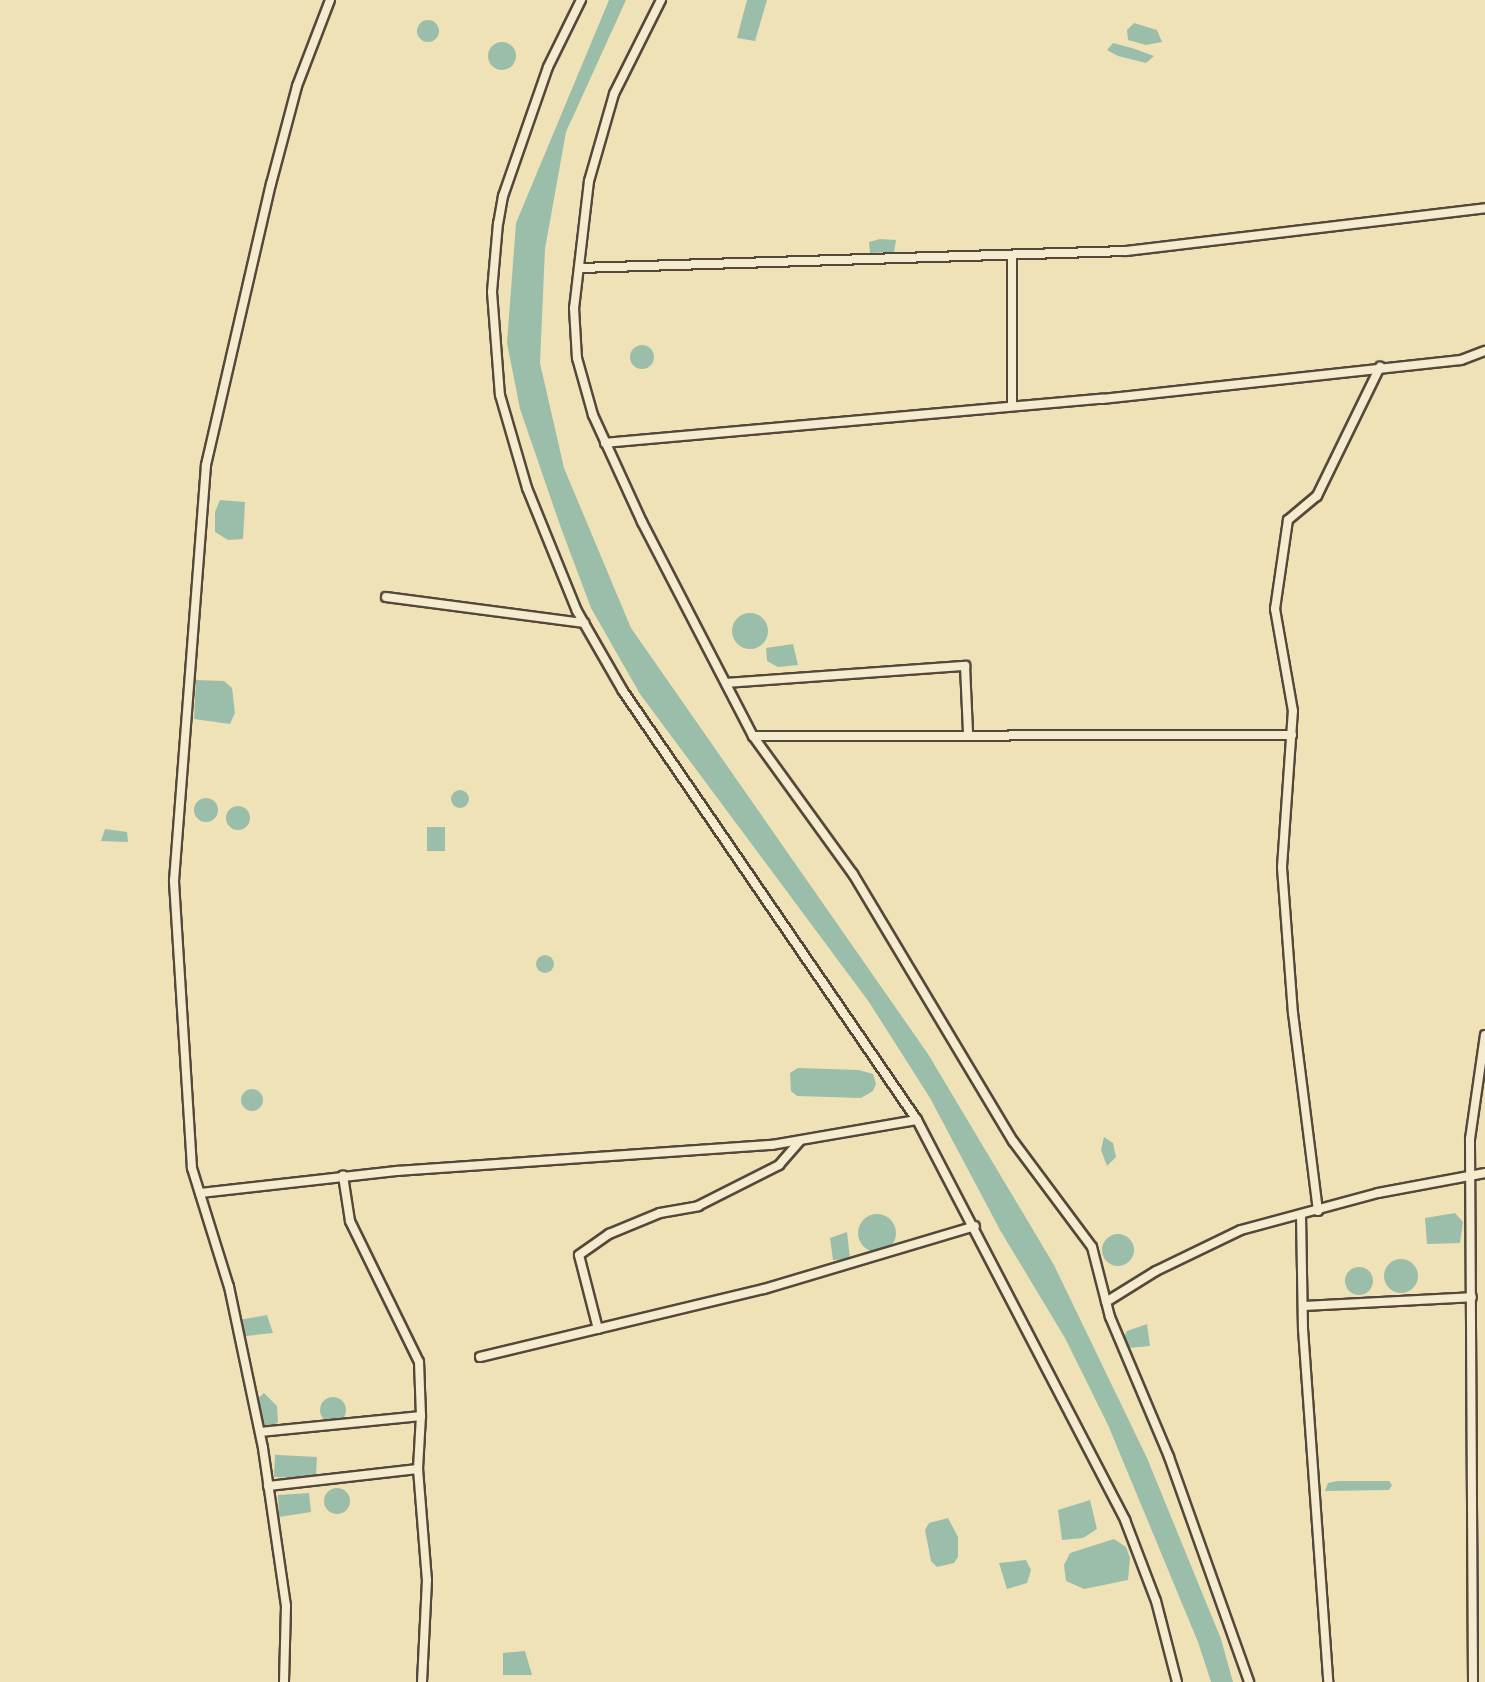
<!DOCTYPE html>
<html>
<head>
<meta charset="utf-8">
<style>
	body { margin:0 }
	#map { position:relative; width:1485px; height:1682px; overflow:hidden; background:#f0e2b7; font-family:"IM FELL DW Pica",serif }
	div>[style] { position:absolute }
	.water>* { inset:0; background:#9bbeab; transform-origin:0 0 }
	.round { border-radius:50% }
	.roads { filter:drop-shadow(2px 0 #554839) drop-shadow(-2px 0 #554839) drop-shadow(0 2px #554839) drop-shadow(0 -2px #554839) }
	.minor>* { height:8px; margin:-4px; padding:0 4px; transform-origin:4px; border-radius:4px; background:#f5ecd0 }
	span { translate:-50% -50%; white-space:nowrap; text-align:center; line-height:1.15; -webkit-text-stroke:5px #f5ecd0; paint-order:stroke }
</style>
</head>
<body>
<div id="map">
	<div class="water">
		<div style="clip-path:polygon(609px 0,626px 0,566px 132px,545px 249px,540px 363px,564px 468px,631px 628px,928px 1054px,1054px 1265px,1147px 1458px,1221px 1639px,1233px 1682px,1211px 1682px,1198px 1642px,1108px 1425px,1065px 1338px,1000px 1230px,930px 1098px,869px 1002px,640px 694px,591px 608px,561px 528px,520px 409px,507px 343px,516px 223px)"></div>
		<div style="clip-path:polygon(747px 0,767px 0,755px 41px,737px 38px)"></div>
		<div class="round" style="left:417px;top:20px;width:22px;height:22px"></div>
		<div style="clip-path:polygon(1134px 23px,1157px 30px,1162px 42px,1146px 45px,1128px 40px,1127px 30px)"></div>
		<div class="round" style="left:488px;top:42px;width:28px;height:28px"></div>
		<div style="clip-path:polygon(1113px 43px,1132px 48px,1154px 56px,1146px 63px,1118px 56px,1107px 50px)"></div>
		<div style="clip-path:polygon(880px 239px,896px 240px,894px 252px,870px 253px,869px 242px)"></div>
		<div class="round" style="left:630px;top:345px;width:24px;height:24px"></div>
		<div style="clip-path:polygon(220px 500px,245px 502px,243px 539px,228px 540px,215px 532px,215px 512px)"></div>
		<div class="round" style="left:732px;top:613px;width:36px;height:36px"></div>
		<div style="clip-path:polygon(793px 644px,798px 665px,778px 667px,767px 661px,766px 648px)"></div>
		<div style="clip-path:polygon(196px 680px,224px 681px,232px 688px,235px 713px,230px 724px,194px 719px)"></div>
		<div class="round" style="left:451px;top:790px;width:18px;height:18px"></div>
		<div class="round" style="left:194px;top:798px;width:24px;height:24px"></div>
		<div class="round" style="left:226px;top:806px;width:24px;height:24px"></div>
		<div style="left:427px;top:827px;width:18px;height:24px"></div>
		<div style="clip-path:polygon(105px 829px,127px 832px,128px 842px,101px 841px)"></div>
		<div class="round" style="left:536px;top:955px;width:18px;height:18px"></div>
		<div style="clip-path:polygon(798px 1068px,859px 1070px,873px 1074px,876px 1084px,873px 1091px,861px 1098px,797px 1096px,791px 1091px,790px 1073px)"></div>
		<div class="round" style="left:241px;top:1089px;width:22px;height:22px"></div>
		<div style="clip-path:polygon(1104px 1137px,1113px 1143px,1116px 1157px,1107px 1166px,1101px 1150px)"></div>
		<div style="clip-path:polygon(1455px 1213px,1463px 1222px,1460px 1243px,1427px 1244px,1425px 1218px)"></div>
		<div class="round" style="left:858px;top:1214px;width:38px;height:38px"></div>
		<div style="clip-path:polygon(847px 1232px,850px 1259px,833px 1260px,830px 1238px)"></div>
		<div class="round" style="left:1102px;top:1234px;width:32px;height:32px"></div>
		<div class="round" style="left:1384px;top:1259px;width:34px;height:34px"></div>
		<div class="round" style="left:1345px;top:1267px;width:28px;height:28px"></div>
		<div style="clip-path:polygon(267px 1315px,273px 1333px,246px 1336px,238px 1331px,238px 1320px)"></div>
		<div style="clip-path:polygon(1147px 1324px,1150px 1346px,1128px 1348px,1123px 1338px,1127px 1331px)"></div>
		<div style="clip-path:polygon(264px 1393px,277px 1406px,278px 1422px,272px 1428px,265px 1428px,261px 1421px,255px 1401px)"></div>
		<div class="round" style="left:320px;top:1397px;width:26px;height:26px"></div>
		<div style="left:317px;top:1457px;width:22px;height:42px;rotate:93deg"></div>
		<div style="clip-path:polygon(1338px 1481px,1389px 1481px,1392px 1485px,1389px 1490px,1325px 1491px,1328px 1483px)"></div>
		<div class="round" style="left:324px;top:1488px;width:26px;height:26px"></div>
		<div style="clip-path:polygon(309px 1493px,311px 1512px,279px 1517px,278px 1495px)"></div>
		<div style="clip-path:polygon(1090px 1500px,1097px 1529px,1083px 1538px,1062px 1540px,1058px 1510px)"></div>
		<div style="clip-path:polygon(948px 1518px,958px 1537px,958px 1557px,954px 1563px,937px 1567px,931px 1561px,925px 1530px,929px 1523px)"></div>
		<div style="clip-path:polygon(1114px 1539px,1126px 1547px,1130px 1558px,1128px 1580px,1084px 1589px,1066px 1581px,1064px 1565px,1070px 1553px)"></div>
		<div style="clip-path:polygon(1026px 1560px,1031px 1570px,1027px 1583px,1007px 1589px,999px 1563px)"></div>
		<div style="clip-path:polygon(525px 1651px,532px 1675px,503px 1675px,503px 1653px)"></div>
	</div>
	<div class="roads">
		<div class="minor">
			<div style="left:581px;top:0;width:75px;rotate:116.2deg"></div>
			<div style="left:548px;top:67px;width:137px;rotate:109.2deg"></div>
			<div style="left:503px;top:196px;width:27px;rotate:100deg"></div>
			<div style="left:498px;top:223px;width:69px;rotate:95deg"></div>
			<div style="left:492px;top:292px;width:103px;rotate:85.6deg"></div>
			<div style="left:500px;top:395px;width:97px;rotate:73.8deg"></div>
			<div style="left:527px;top:488px;width:133px;rotate:67.9deg"></div>
			<div style="left:577px;top:611px;width:92px;rotate:60.1deg"></div>
			<div style="left:623px;top:691px;width:520px;rotate:55.58deg"></div>
			<div style="left:661px;top:0;width:105px;rotate:116.6deg"></div>
			<div style="left:614px;top:94px;width:91px;rotate:106deg"></div>
			<div style="left:589px;top:181px;width:128px;rotate:96.7deg"></div>
			<div style="left:574px;top:308px;width:50px;rotate:86.6deg"></div>
			<div style="left:577px;top:358px;width:59px;rotate:74.3deg"></div>
			<div style="left:593px;top:415px;width:118px;rotate:65.4deg"></div>
			<div style="left:642px;top:522px;width:241px;rotate:62.6deg"></div>
			<div style="left:753px;top:736px;width:170px;rotate:54.1deg"></div>
			<div style="left:853px;top:874px;width:311px;rotate:59.1deg"></div>
			<div style="left:1013px;top:1141px;width:132px;rotate:53.3deg"></div>
			<div style="left:1092px;top:1247px;width:72px;rotate:75.6deg"></div>
			<div style="left:1110px;top:1317px;width:152px;rotate:67.1deg"></div>
			<div style="left:1169px;top:1457px;width:239px;rotate:70.4deg"></div>
			<div style="left:1012px;top:256px;width:150px;rotate:90deg"></div>
			<div style="left:579px;top:268px;width:547px;rotate:-1.78deg"></div>
			<div style="left:1126px;top:251px;width:362px;rotate:-6.8deg"></div>
			<div style="left:605px;top:443px;width:499px;rotate:-5.1deg"></div>
			<div style="left:1102px;top:399px;width:361px;rotate:-6.2deg"></div>
			<div style="left:1461px;top:360px;width:26px;rotate:-21deg"></div>
			<div style="left:386px;top:597px;width:200px;rotate:7.5deg"></div>
			<div style="left:726px;top:683px;width:240px;rotate:-4.1deg"></div>
			<div style="left:965px;top:666px;width:67px;rotate:87.4deg"></div>
			<div style="left:753px;top:736px;width:539px;rotate:-0.11deg"></div>
			<div style="left:200px;top:1193px;width:198px;rotate:-6.4deg"></div>
			<div style="left:397px;top:1171px;width:376px;rotate:-4deg"></div>
			<div style="left:772px;top:1145px;width:147px;rotate:-9.8deg"></div>
			<div style="left:917px;top:1120px;width:451px;rotate:62.5deg"></div>
			<div style="left:1125px;top:1520px;width:87px;rotate:69.1deg"></div>
			<div style="left:1156px;top:1601px;width:84px;rotate:75.5deg"></div>
			<div style="left:1318px;top:1211px;width:199px;rotate:-97.2deg"></div>
			<div style="left:1293px;top:1014px;width:147px;rotate:-94.3deg"></div>
			<div style="left:1282px;top:867px;width:156px;rotate:-86deg"></div>
			<div style="left:1293px;top:711px;width:104px;rotate:-100deg"></div>
			<div style="left:1275px;top:609px;width:90px;rotate:-81.7deg"></div>
			<div style="left:1288px;top:520px;width:38px;rotate:-40deg"></div>
			<div style="left:1317px;top:496px;width:144px;rotate:-64deg"></div>
			<div style="left:1301px;top:1215px;width:114px;rotate:89deg"></div>
			<div style="left:1303px;top:1329px;width:354px;rotate:85.9deg"></div>
			<div style="left:1106px;top:1302px;width:59px;rotate:-31.8deg"></div>
			<div style="left:1156px;top:1271px;width:94px;rotate:-25.8deg"></div>
			<div style="left:1241px;top:1230px;width:142px;rotate:-15.1deg"></div>
			<div style="left:1378px;top:1193px;width:109px;rotate:-10.6deg"></div>
			<div style="left:1303px;top:1306px;width:169px;rotate:-3deg"></div>
			<div style="left:598px;top:1329px;width:76px;rotate:-104.4deg"></div>
			<div style="left:579px;top:1255px;width:37px;rotate:-35deg"></div>
			<div style="left:609px;top:1234px;width:55px;rotate:-22.4deg"></div>
			<div style="left:660px;top:1213px;width:39px;rotate:-10deg"></div>
			<div style="left:698px;top:1206px;width:91px;rotate:-26.8deg"></div>
			<div style="left:779px;top:1165px;width:32px;rotate:-49deg"></div>
			<div style="left:480px;top:1357px;width:292px;rotate:-13.5deg"></div>
			<div style="left:764px;top:1289px;width:220px;rotate:-16.6deg"></div>
			<div style="left:260px;top:1432px;width:162px;rotate:-5.7deg"></div>
			<div style="left:421px;top:1416px;width:54px;rotate:-92.1deg"></div>
			<div style="left:419px;top:1362px;width:157px;rotate:-116.1deg"></div>
			<div style="left:350px;top:1221px;width:46px;rotate:-98.8deg"></div>
			<div style="left:418px;top:1469px;width:53px;rotate:-86.8deg"></div>
			<div style="left:268px;top:1486px;width:151px;rotate:-6.5deg"></div>
			<div style="left:418px;top:1469px;width:111px;rotate:85.4deg"></div>
			<div style="left:427px;top:1580px;width:102px;rotate:92.8deg"></div>
			<div style="left:284px;top:1682px;width:76px;rotate:-88.5deg"></div>
			<div style="left:286px;top:1606px;width:160px;rotate:-98.3deg"></div>
			<div style="left:263px;top:1448px;width:165px;rotate:-101.9deg"></div>
			<div style="left:229px;top:1287px;width:125px;rotate:-107.3deg"></div>
			<div style="left:192px;top:1168px;width:288px;rotate:-93.6deg"></div>
			<div style="left:174px;top:881px;width:417px;rotate:-85.6deg"></div>
			<div style="left:206px;top:465px;width:288px;rotate:-77deg"></div>
			<div style="left:271px;top:184px;width:101px;rotate:-75.1deg"></div>
			<div style="left:297px;top:86px;width:92px;rotate:-69deg"></div>
			<div style="left:1473px;top:1682px;width:543px;rotate:-90.32deg"></div>
			<div style="left:1470px;top:1139px;width:105px;rotate:-81.8deg"></div>
		</div>
	</div>
</div>
</body>
</html>
